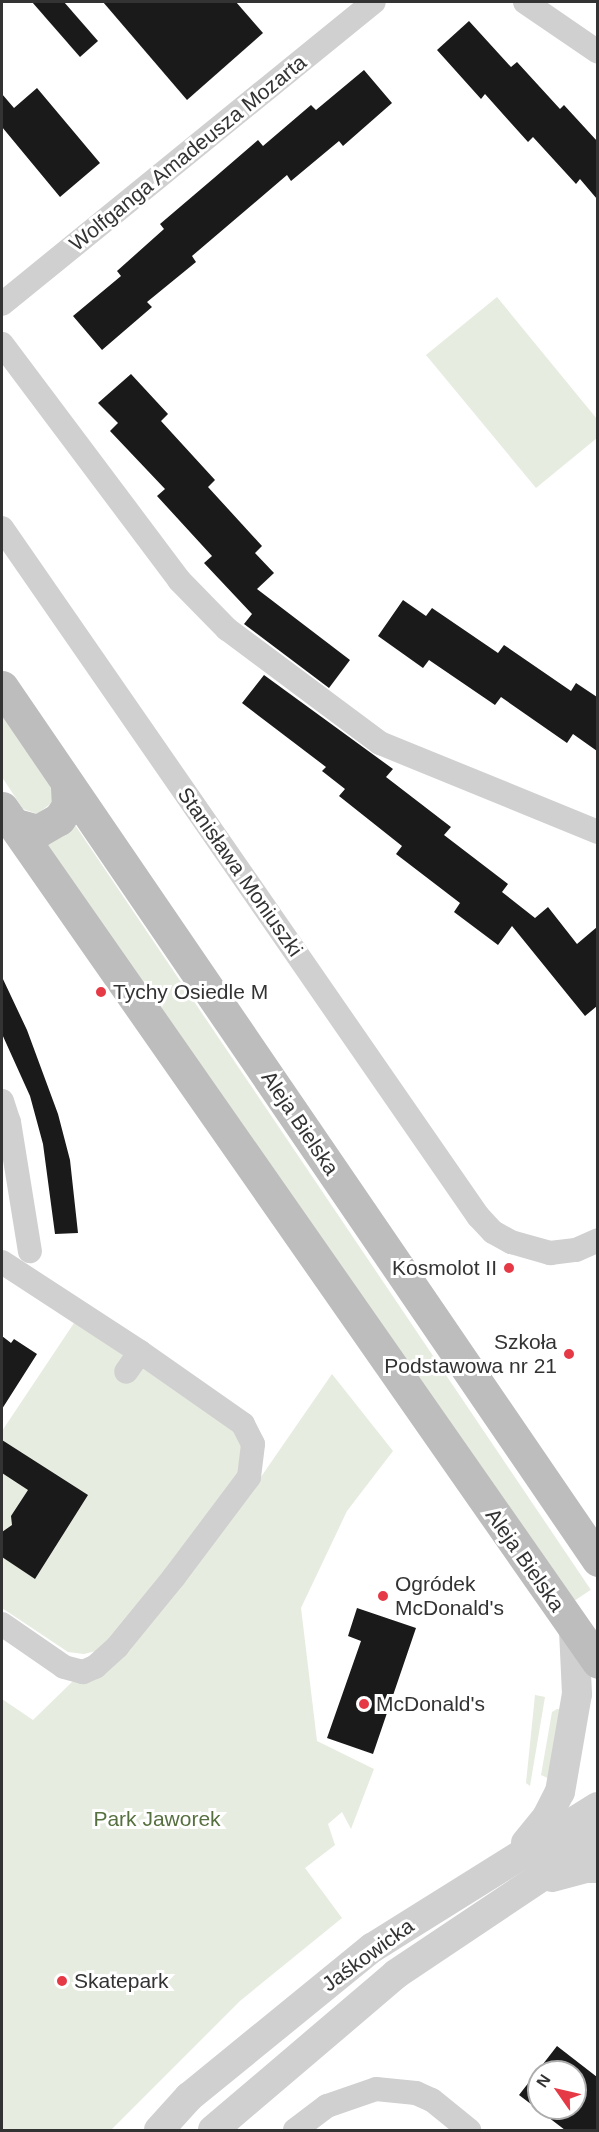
<!DOCTYPE html>
<html>
<head>
<meta charset="utf-8">
<style>
	body { margin:0 }
	#map { position:relative; width:599px; height:2132px; overflow:hidden; background:#fff; font-family:Helvetica,sans-serif }
	div>[style] { position:absolute }
	.green>* { inset:0; background:#e6ecdf; transform-origin:0 0 }
	.building>* { inset:0; background:#1a1a1a }
	.minor>* { height:24px; margin:-12px; padding:0 12px; transform-origin:12px; border-radius:12px; background:#d0d0d0 }
	.tertiary>* { height:30px; margin:-15px; padding:0 15px; transform-origin:15px; border-radius:15px; background:#d0d0d0 }
	.secondary>* { height:33px; margin:-16.5px; padding:0 16.5px; transform-origin:16.5px; border-radius:16.5px; background:#bdbdbd }
	.dots>* { width:16px; height:16px; translate:-50% -50%; box-sizing:border-box; border:3px solid #fff; border-radius:50% }
	span { translate:-50% -50%; white-space:nowrap; text-align:center; line-height:1.15; -webkit-text-stroke:6px #fff; paint-order:stroke }
	.street-label { font-size:21px; color:#333 }
	.poi-label { font-size:21px; color:#333 }
	.left { translate:0 -50%; text-align:left }
	.right { translate:-100% -50%; text-align:right }
	.park-label { font-size:21px; color:#56703f }
	.frame { position:absolute; inset:0; border:3px solid #333; pointer-events:none }
	.north { position:absolute; left:527px; top:2060px; width:60px; height:60px; box-sizing:border-box; background:#fff; border:2px solid #adadad; border-radius:50%; rotate:304deg; font-size:16px; font-weight:700; line-height:24px; text-align:center; color:#333 }
	.north::after { content:''; display:block; margin:auto; width:21px; height:27px; background:#e63946; clip-path:polygon(50% 0,100% 100%,50% 72%,0 100%) }
</style>
</head>
<body>
<div id="map">
	<div class="green">
		<div style="clip-path:polygon(497px 297px,597px 419px,597px 438px,536px 488px,426px 355px)"></div>
		<div style="clip-path:polygon(2px 710px,53px 786px,53px 802px,37px 814px,23px 809px,2px 777px)"></div>
		<div style="left:73px;top:822px;width:926px;height:34px;rotate:56deg"></div>
		<div style="clip-path:polygon(74px 1323px,228px 1419px,245px 1444px,239px 1476px,115px 1638px,100px 1650px,84px 1654px,68px 1652px,2px 1608px,2px 1457px,7px 1449px,2px 1444px,2px 1431px)"></div>
		<div style="clip-path:polygon(332px 1374px,393px 1451px,347px 1511px,301px 1608px,317px 1741px,374px 1769px,351px 1829px,342px 1812px,328px 1824px,335px 1845px,305px 1868px,342px 1918px,240px 2001px,111px 2130px,2px 2130px,2px 1699px,33px 1720px,72px 1682px,111px 1668px,254px 1487px)"></div>
		<div style="clip-path:polygon(535px 1695px,545px 1697px,530px 1786px,526px 1783px)"></div>
		<div style="clip-path:polygon(557px 1709px,567px 1711px,554px 1781px,541px 1775px,552px 1712px)"></div>
	</div>
	<div class="building">
		<div style="clip-path:polygon(32px 2px,64px 2px,98px 41px,80px 57px)"></div>
		<div style="clip-path:polygon(103px 2px,236px 2px,263px 33px,187px 100px)"></div>
		<div style="clip-path:polygon(469px 21px,511px 67px,517px 62px,560px 109px,564px 105px,597px 141px,597px 199px,580px 179px,576px 184px,533px 137px,528px 142px,485px 94px,481px 99px,437px 50px)"></div>
		<div style="clip-path:polygon(364px 70px,392px 103px,343px 146px,339px 141px,291px 181px,287px 175px,192px 256px,196px 262px,147px 302px,152px 307px,102px 350px,73px 316px,121px 276px,117px 271px,164px 229px,160px 224px,214px 178px,258px 140px,263px 146px,311px 105px,316px 110px)"></div>
		<div style="clip-path:polygon(37px 88px,100px 163px,60px 197px,2px 127px,2px 94px,14px 108px)"></div>
		<div style="clip-path:polygon(131px 374px,168px 414px,161px 421px,215px 480px,208px 487px,262px 546px,255px 553px,274px 573px,257px 589px,350px 660px,329px 688px,244px 624px,252px 614px,204px 563px,212px 556px,157px 496px,165px 489px,110px 431px,118px 423px,98px 403px)"></div>
		<div style="clip-path:polygon(403px 600px,426px 616px,432px 608px,498px 653px,504px 645px,571px 691px,576px 683px,597px 697px,597px 751px,573px 734px,567px 743px,501px 697px,495px 705px,429px 660px,423px 668px,378px 636px)"></div>
		<div style="clip-path:polygon(264px 675px,393px 769px,386px 777px,451px 827px,444px 835px,508px 884px,502px 892px,535px 918px,548px 907px,577px 944px,597px 927px,597px 1006px,585px 1016px,512px 926px,498px 945px,454px 912px,460px 903px,396px 854px,402px 846px,339px 796px,345px 789px,322px 771px,326px 767px,242px 703px)"></div>
		<div style="clip-path:polygon(2px 977px,27px 1030px,58px 1114px,70px 1160px,78px 1233px,55px 1234px,43px 1144px,30px 1096px,2px 1034px)"></div>
		<div style="clip-path:polygon(2px 1336px,11px 1343px,14px 1339px,37px 1354px,2px 1409px)"></div>
		<div style="clip-path:polygon(2px 1440px,88px 1495px,35px 1579px,2px 1557px,2px 1532px,12px 1525px,11px 1516px,28px 1490px,2px 1473px)"></div>
		<div style="clip-path:polygon(357px 1608px,416px 1628px,373px 1754px,327px 1738px,361px 1641px,348px 1636px)"></div>
		<div style="clip-path:polygon(evenodd,557px 2046px,597px 2077px,597px 2130px,565px 2130px,519px 2095px,557px 2046px,539px 2072px,575px 2072px,575px 2108px,539px 2108px,539px 2072px)"></div>
	</div>
	<div class="minor">
		<div style="left:525px;top:2px;width:88px;rotate:34.4deg"></div>
		<div style="left:2px;top:304px;width:479px;rotate:-39.1deg"></div>
		<div style="left:2px;top:344px;width:295px;rotate:53.1deg"></div>
		<div style="left:179px;top:580px;width:69px;rotate:45.6deg"></div>
		<div style="left:227px;top:629px;width:191px;rotate:36.7deg"></div>
		<div style="left:380px;top:743px;width:235px;rotate:22.2deg"></div>
		<div style="left:2px;top:528px;width:837px;rotate:55.32deg"></div>
		<div style="left:478px;top:1216px;width:22px;rotate:47deg"></div>
		<div style="left:493px;top:1232px;width:21px;rotate:29deg"></div>
		<div style="left:511px;top:1242px;width:41px;rotate:15.8deg"></div>
		<div style="left:550px;top:1253px;width:26px;rotate:-7deg"></div>
		<div style="left:576px;top:1250px;width:24px;rotate:-24deg"></div>
		<div style="left:2px;top:1101px;width:22px;rotate:72deg"></div>
		<div style="left:9px;top:1122px;width:131px;rotate:80.8deg"></div>
		<div style="left:2px;top:1262px;width:165px;rotate:33.1deg"></div>
		<div style="left:140px;top:1352px;width:24px;rotate:125deg"></div>
		<div style="left:2px;top:1624px;width:75px;rotate:34.7deg"></div>
		<div style="left:64px;top:1667px;width:20px;rotate:15deg"></div>
		<div style="left:83px;top:1672px;width:13px;rotate:-23deg"></div>
		<div style="left:95px;top:1667px;width:30px;rotate:-42deg"></div>
		<div style="left:117px;top:1647px;width:90px;rotate:-50.8deg"></div>
		<div style="left:174px;top:1577px;width:125px;rotate:-53.1deg"></div>
		<div style="left:249px;top:1477px;width:33px;rotate:-83deg"></div>
		<div style="left:253px;top:1444px;width:22px;rotate:-117deg"></div>
		<div style="left:243px;top:1424px;width:126px;rotate:-145deg"></div>
		<div style="left:295px;top:2130px;width:40px;rotate:-37deg"></div>
		<div style="left:327px;top:2106px;width:52px;rotate:-19.1deg"></div>
		<div style="left:376px;top:2089px;width:40px;rotate:5.7deg"></div>
		<div style="left:416px;top:2093px;width:17px;rotate:24deg"></div>
		<div style="left:432px;top:2100px;width:48px;rotate:39deg"></div>
	</div>
	<div class="tertiary">
		<div style="left:526px;top:1843px;width:33px;rotate:-51deg"></div>
		<div style="left:547px;top:1817px;width:28px;rotate:-63deg"></div>
		<div style="left:560px;top:1792px;width:99px;rotate:-80.2deg"></div>
		<div style="left:577px;top:1694px;width:63px;rotate:-92.7deg"></div>
		<div style="left:552px;top:1877px;width:34px;rotate:-15deg"></div>
		<div style="left:585px;top:1868px;width:13px"></div>
		<div style="left:159px;top:2130px;width:45px;rotate:-47.7deg"></div>
		<div style="left:189px;top:2097px;width:236px;rotate:-39.2deg"></div>
		<div style="left:372px;top:1948px;width:266px;rotate:-32deg"></div>
		<div style="left:213px;top:2130px;width:240px;rotate:-40.4deg"></div>
		<div style="left:396px;top:1974px;width:243px;rotate:-33.8deg"></div>
	</div>
	<div class="secondary">
		<div style="left:2px;top:687px;width:1057px;rotate:55.68deg"></div>
		<div style="left:2px;top:808px;width:1041px;rotate:55.09deg"></div>
		<div style="left:13px;top:824px;width:26px;rotate:16deg"></div>
		<div style="left:38px;top:831px;width:24px;rotate:-30deg"></div>
		<div style="left:59px;top:819px;width:16px;rotate:-55deg"></div>
		<div style="left:68px;top:806px;width:22px;rotate:-93deg"></div>
	</div>
	<div class="dots">
		<div style="left:101px;top:992px;background:#e63946"></div>
		<div style="left:509px;top:1268px;background:#e63946"></div>
		<div style="left:569px;top:1354px;background:#e63946"></div>
		<div style="left:383px;top:1596px;background:#e63946"></div>
		<div style="left:364px;top:1704px;background:#e63946"></div>
		<div style="left:62px;top:1981px;background:#e63946"></div>
	</div>
	<div class="street-label">
		<span style="left:188px;top:153px;rotate:-39deg">Wolfganga Amadeusza Mozarta</span>
		<span style="left:240px;top:872px;rotate:55deg">Stanisława Moniuszki</span>
		<span style="left:300px;top:1123px;rotate:56deg">Aleja Bielska</span>
		<span style="left:525px;top:1560px;rotate:55deg">Aleja Bielska</span>
		<span style="left:368px;top:1955px;rotate:-36deg">Jaśkowicka</span>
	</div>
	<div class="poi-label">
		<span class="left" style="left:113px;top:992px">Tychy Osiedle M</span>
		<span class="right" style="left:497px;top:1268px">Kosmolot II</span>
		<span class="right" style="left:557px;top:1354px">Szkoła<br>Podstawowa nr 21</span>
		<span class="left" style="left:395px;top:1596px">Ogródek<br>McDonald's</span>
		<span class="left" style="left:376px;top:1704px">McDonald's</span>
		<span class="left" style="left:74px;top:1981px">Skatepark</span>
	</div>
	<div class="park-label">
		<span style="left:157px;top:1819px">Park Jaworek</span>
	</div>
	<div class="frame"></div>
	<div class="north">N</div>
</div>
</body>
</html>
